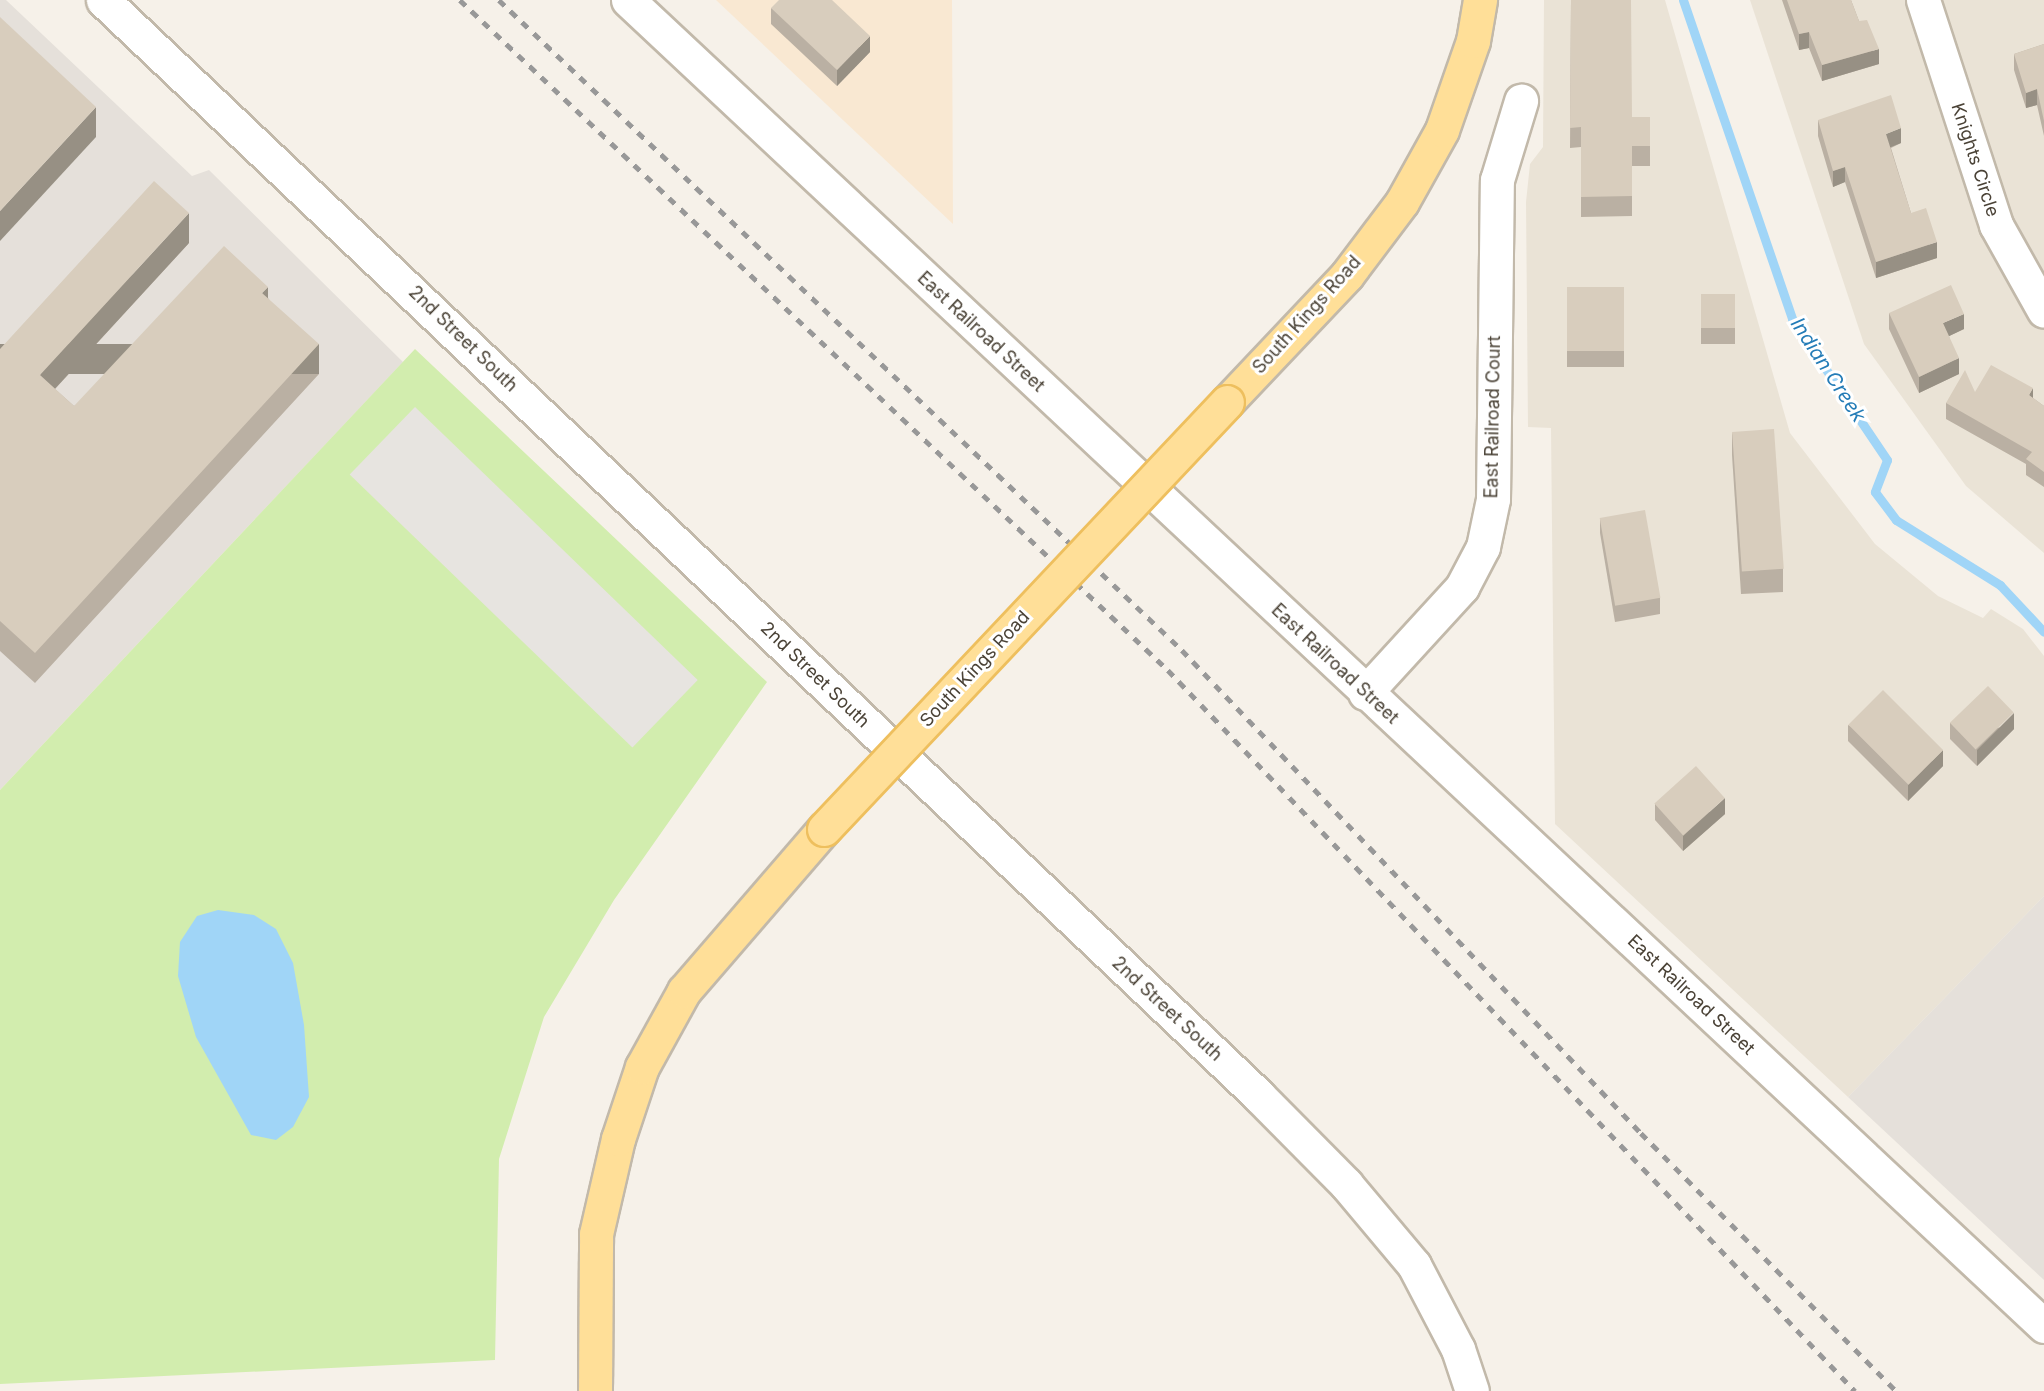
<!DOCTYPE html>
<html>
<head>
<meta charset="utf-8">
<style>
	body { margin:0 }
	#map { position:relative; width:2044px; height:1391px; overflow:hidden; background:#f6f1e9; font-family:Inter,sans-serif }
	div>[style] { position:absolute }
	.residential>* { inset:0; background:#eae3d6 }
	.commercial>* { inset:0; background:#f9e8d2 }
	.industrial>* { inset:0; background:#e5e0da }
	.green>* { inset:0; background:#d2edae }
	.parking>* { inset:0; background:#e7e4e0; transform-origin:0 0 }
	.water>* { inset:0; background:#a0d5f7 }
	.stream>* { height:9px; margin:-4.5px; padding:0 4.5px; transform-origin:4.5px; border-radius:4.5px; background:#a0d5f7 }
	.roads { filter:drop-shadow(2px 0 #c2b9aa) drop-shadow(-2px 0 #c2b9aa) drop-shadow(0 2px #c2b9aa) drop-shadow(0 -2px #c2b9aa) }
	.minor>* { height:33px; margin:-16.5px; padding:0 16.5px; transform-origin:16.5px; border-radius:16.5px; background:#fff }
	.major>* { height:33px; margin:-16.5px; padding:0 16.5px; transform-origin:16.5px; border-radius:16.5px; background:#ffdf98 }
	.rail>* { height:4.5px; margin-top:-2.25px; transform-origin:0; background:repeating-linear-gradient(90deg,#989898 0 8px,transparent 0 16px) }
	.bridges { filter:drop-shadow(2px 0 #eebf5e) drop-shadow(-2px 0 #eebf5e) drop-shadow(0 2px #eebf5e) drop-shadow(0 -2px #eebf5e) }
	.major-bridge>* { height:33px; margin:-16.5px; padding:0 16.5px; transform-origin:16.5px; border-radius:16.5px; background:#ffdf98 }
	.wall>* { inset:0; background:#bab0a3; transform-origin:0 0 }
	.shaded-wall>* { inset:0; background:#979084; transform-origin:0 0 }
	.building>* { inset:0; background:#d8cdbd; transform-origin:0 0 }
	span { translate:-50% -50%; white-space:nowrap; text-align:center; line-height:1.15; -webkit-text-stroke:6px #fff; paint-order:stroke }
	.street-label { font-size:18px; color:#4a4236 }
	.water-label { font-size:20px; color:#247cb7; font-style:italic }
</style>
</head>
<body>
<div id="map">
	<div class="residential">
		<div style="clip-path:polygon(1544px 0,1665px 0,1790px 433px,1875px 544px,1938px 596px,1983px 618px,1991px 609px,2023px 629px,2044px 656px,2044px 896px,1848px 1097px,1555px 824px,1551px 428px,1528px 427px,1526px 202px,1530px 164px,1543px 147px)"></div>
		<div style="clip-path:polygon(1750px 0,2044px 0,2044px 553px,1966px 486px,1864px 344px)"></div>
	</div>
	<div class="commercial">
		<div style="clip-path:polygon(716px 0,952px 0,953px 224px)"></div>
	</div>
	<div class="industrial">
		<div style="clip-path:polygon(0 0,6px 0,192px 176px,209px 170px,403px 362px,0 790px)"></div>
		<div style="clip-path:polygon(2044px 896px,2044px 1280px,1848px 1097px)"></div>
	</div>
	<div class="green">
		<div style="clip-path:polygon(415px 349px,767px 682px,614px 900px,544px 1017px,499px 1159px,495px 1360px,0 1384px,0 790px)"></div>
	</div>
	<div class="parking">
		<div style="left:415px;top:407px;width:393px;height:94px;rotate:44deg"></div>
	</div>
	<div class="water">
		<div style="clip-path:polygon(218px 910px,254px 915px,276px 929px,293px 963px,304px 1025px,309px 1097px,293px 1127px,276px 1140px,251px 1135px,196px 1037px,178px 976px,180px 942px,197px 916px)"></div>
	</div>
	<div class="stream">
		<div style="left:1683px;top:0;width:337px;rotate:71.1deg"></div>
		<div style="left:1792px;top:319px;width:170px;rotate:56deg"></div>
		<div style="left:1887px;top:460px;width:34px;rotate:111deg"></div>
		<div style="left:1875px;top:492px;width:35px;rotate:53deg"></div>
		<div style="left:1896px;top:520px;width:123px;rotate:32deg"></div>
		<div style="left:2000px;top:585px;width:64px;rotate:46.9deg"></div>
	</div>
	<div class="roads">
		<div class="minor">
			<div style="left:103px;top:0;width:1593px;rotate:43.47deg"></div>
			<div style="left:1259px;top:1096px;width:124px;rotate:45.3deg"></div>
			<div style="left:1346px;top:1184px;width:106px;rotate:50deg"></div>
			<div style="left:1414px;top:1265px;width:95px;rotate:62.4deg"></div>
			<div style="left:1458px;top:1349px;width:44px;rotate:71.6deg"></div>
			<div style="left:628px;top:0;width:1940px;rotate:43.12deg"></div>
			<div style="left:1923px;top:0;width:237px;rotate:72deg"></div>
			<div style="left:1996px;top:225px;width:98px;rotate:60.8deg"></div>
			<div style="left:1365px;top:693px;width:144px;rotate:-47.5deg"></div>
			<div style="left:1462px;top:587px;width:45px;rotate:-62.3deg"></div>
			<div style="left:1483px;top:547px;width:49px;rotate:-78.2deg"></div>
			<div style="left:1493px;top:499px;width:319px;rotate:-89.3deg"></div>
			<div style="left:1497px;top:180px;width:83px;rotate:-73.1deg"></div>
		</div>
		<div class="major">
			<div style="left:1227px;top:402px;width:175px;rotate:-46.6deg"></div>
			<div style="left:1347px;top:275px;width:91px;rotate:-53deg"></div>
			<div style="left:1402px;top:202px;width:82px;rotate:-60.9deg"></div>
			<div style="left:1442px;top:130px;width:94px;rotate:-70.8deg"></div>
			<div style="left:1473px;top:41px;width:42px;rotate:-80.3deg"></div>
			<div style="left:595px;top:1391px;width:157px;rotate:-89.6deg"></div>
			<div style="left:596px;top:1234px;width:98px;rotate:-77deg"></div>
			<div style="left:618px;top:1139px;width:76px;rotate:-71.6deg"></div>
			<div style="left:642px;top:1067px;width:87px;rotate:-61.1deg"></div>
			<div style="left:684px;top:991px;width:214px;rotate:-49.2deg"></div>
		</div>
	</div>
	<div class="rail">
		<div style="left:460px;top:0;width:975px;rotate:43.42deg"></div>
		<div style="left:1168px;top:670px;width:996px;rotate:46.38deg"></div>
		<div style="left:499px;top:0;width:943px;rotate:43.58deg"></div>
		<div style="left:1182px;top:650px;width:666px;rotate:46.46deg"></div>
		<div style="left:1641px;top:1133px;width:363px;rotate:45.3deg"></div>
	</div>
	<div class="bridges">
		<div class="major-bridge">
			<div style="left:824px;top:829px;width:587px;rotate:-46.66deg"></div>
		</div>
	</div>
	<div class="wall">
		<div style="clip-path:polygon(1571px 0,1632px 117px,1650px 117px,1650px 166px,1632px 166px,1632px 216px,1581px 217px,1581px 147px,1570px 148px)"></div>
		<div style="clip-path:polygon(1782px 0,1851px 0,1859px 21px,1879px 64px,1822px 81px,1809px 48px,1799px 50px)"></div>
		<div style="clip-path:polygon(771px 8px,870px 52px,837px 86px,771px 24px)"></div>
		<div style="clip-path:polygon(2044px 44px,2044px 136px,2037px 105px,2026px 108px,2014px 70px,2014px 54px)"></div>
		<div style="clip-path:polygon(1818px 120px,1901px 143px,1891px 148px,1911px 213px,1937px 258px,1876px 278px,1845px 182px,1833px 187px,1818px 136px)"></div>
		<div style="clip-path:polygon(189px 243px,55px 389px,74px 406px,268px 298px,319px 374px,35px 683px,0 651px,0 349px)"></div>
		<div style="left:1567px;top:287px;width:57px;height:80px"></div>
		<div style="left:1701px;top:294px;width:34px;height:50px"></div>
		<div style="clip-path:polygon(1889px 313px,1964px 329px,1949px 336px,1959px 374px,1919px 393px,1889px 329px)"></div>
		<div style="clip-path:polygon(1975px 392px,2033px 398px,2044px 406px,2044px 487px,2026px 475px,2026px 464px,1946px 419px,1946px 403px)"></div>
		<div style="clip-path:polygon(1732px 432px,1783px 569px,1783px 592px,1741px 594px,1732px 455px)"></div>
		<div style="clip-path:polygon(1600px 518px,1660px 598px,1660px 614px,1615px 622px,1600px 533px)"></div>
		<div style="clip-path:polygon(1950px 723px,2014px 729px,1977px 766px,1950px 739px)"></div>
		<div style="clip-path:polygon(1848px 725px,1943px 766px,1908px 801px,1848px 741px)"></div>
		<div style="clip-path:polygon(1655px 804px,1725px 814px,1683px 851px,1655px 820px)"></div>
	</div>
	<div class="shaded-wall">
		<div style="clip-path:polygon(1809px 32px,1809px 48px,1799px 50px,1799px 34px)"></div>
		<div style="clip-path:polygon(870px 36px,870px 52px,837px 86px,837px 70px)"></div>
		<div style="clip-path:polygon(1879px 49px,1879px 64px,1822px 81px,1822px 65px)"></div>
		<div style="clip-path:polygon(2037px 89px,2037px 105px,2026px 108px,2026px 93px)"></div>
		<div style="clip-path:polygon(96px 107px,96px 137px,0 241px,0 211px)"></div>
		<div style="clip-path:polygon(1901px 128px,1901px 143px,1886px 149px,1886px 134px)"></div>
		<div style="clip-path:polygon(1845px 167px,1845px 182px,1833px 187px,1833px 171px)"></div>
		<div style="clip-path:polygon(189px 213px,189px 243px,40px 405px,40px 375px)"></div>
		<div style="clip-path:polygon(1937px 242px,1937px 258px,1876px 278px,1876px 262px)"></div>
		<div style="clip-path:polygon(268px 287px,268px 317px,262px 293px)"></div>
		<div style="clip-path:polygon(1964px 314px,1964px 329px,1943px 339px,1943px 323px)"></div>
		<div style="left:319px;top:344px;width:30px;height:420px;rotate:90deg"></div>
		<div style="clip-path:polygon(1959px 358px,1959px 374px,1919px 393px,1919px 377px)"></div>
		<div style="clip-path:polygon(2033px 388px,2033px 404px,2029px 395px)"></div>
		<div style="clip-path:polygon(2014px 713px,2014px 729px,1977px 766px,1977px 750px)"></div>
		<div style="clip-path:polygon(1943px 750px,1943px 766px,1908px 801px,1908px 785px)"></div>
		<div style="clip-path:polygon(1725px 798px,1725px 814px,1683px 851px,1683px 836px)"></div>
	</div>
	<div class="building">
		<div style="clip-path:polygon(779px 0,832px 0,870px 36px,837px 70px,771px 8px)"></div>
		<div style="clip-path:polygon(1571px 0,1631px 0,1632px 117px,1650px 117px,1650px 146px,1632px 146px,1632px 196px,1581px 197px,1581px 127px,1570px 128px)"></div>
		<div style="clip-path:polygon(1787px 0,1851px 0,1859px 21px,1867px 20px,1879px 49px,1822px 65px,1809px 32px,1799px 34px)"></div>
		<div style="clip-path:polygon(0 17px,96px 107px,0 211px)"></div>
		<div style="clip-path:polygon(2044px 44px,2044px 121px,2037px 89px,2026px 93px,2014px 54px)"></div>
		<div style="clip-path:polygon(1891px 95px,1901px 128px,1886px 134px,1911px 213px,1926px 208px,1937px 242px,1876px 262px,1845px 167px,1833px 171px,1818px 120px)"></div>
		<div style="clip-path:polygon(154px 181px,189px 213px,40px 375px,74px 406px,224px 246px,268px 287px,262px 293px,319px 344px,35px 653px,0 621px,0 349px)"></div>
		<div style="clip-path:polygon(1951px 285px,1964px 314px,1943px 323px,1959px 358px,1919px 377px,1889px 313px)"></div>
		<div style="left:1567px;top:287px;width:57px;height:64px"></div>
		<div style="left:1701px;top:294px;width:34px;height:34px"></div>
		<div style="clip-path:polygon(1991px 365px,2033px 388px,2029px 395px,2044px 406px,2044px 472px,2026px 459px,2032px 452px,1946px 403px,1965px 370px,1975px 392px)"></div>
		<div style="left:1774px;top:429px;width:140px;height:42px;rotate:86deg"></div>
		<div style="left:1645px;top:510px;width:89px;height:46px;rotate:80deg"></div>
		<div style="left:1988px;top:686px;width:37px;height:53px;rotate:46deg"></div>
		<div style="left:1883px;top:690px;width:85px;height:49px;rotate:45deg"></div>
		<div style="left:1696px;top:766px;width:43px;height:56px;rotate:48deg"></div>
	</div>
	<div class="street-label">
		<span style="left:1975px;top:160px;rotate:72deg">Knights Circle</span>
		<span style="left:1307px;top:315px;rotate:-48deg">South Kings Road</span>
		<span style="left:981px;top:332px;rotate:43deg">East Railroad Street</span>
		<span style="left:463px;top:339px;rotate:44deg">2nd Street South</span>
		<span style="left:1493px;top:417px;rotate:-89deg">East Railroad Court</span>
		<span style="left:1335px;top:664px;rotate:43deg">East Railroad Street</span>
		<span style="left:975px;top:669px;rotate:-47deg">South Kings Road</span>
		<span style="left:815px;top:675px;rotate:44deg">2nd Street South</span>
		<span style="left:1691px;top:995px;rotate:43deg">East Railroad Street</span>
		<span style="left:1167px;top:1009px;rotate:43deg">2nd Street South</span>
	</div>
	<div class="water-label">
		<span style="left:1828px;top:370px;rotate:57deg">Indian Creek</span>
	</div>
</div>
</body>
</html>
